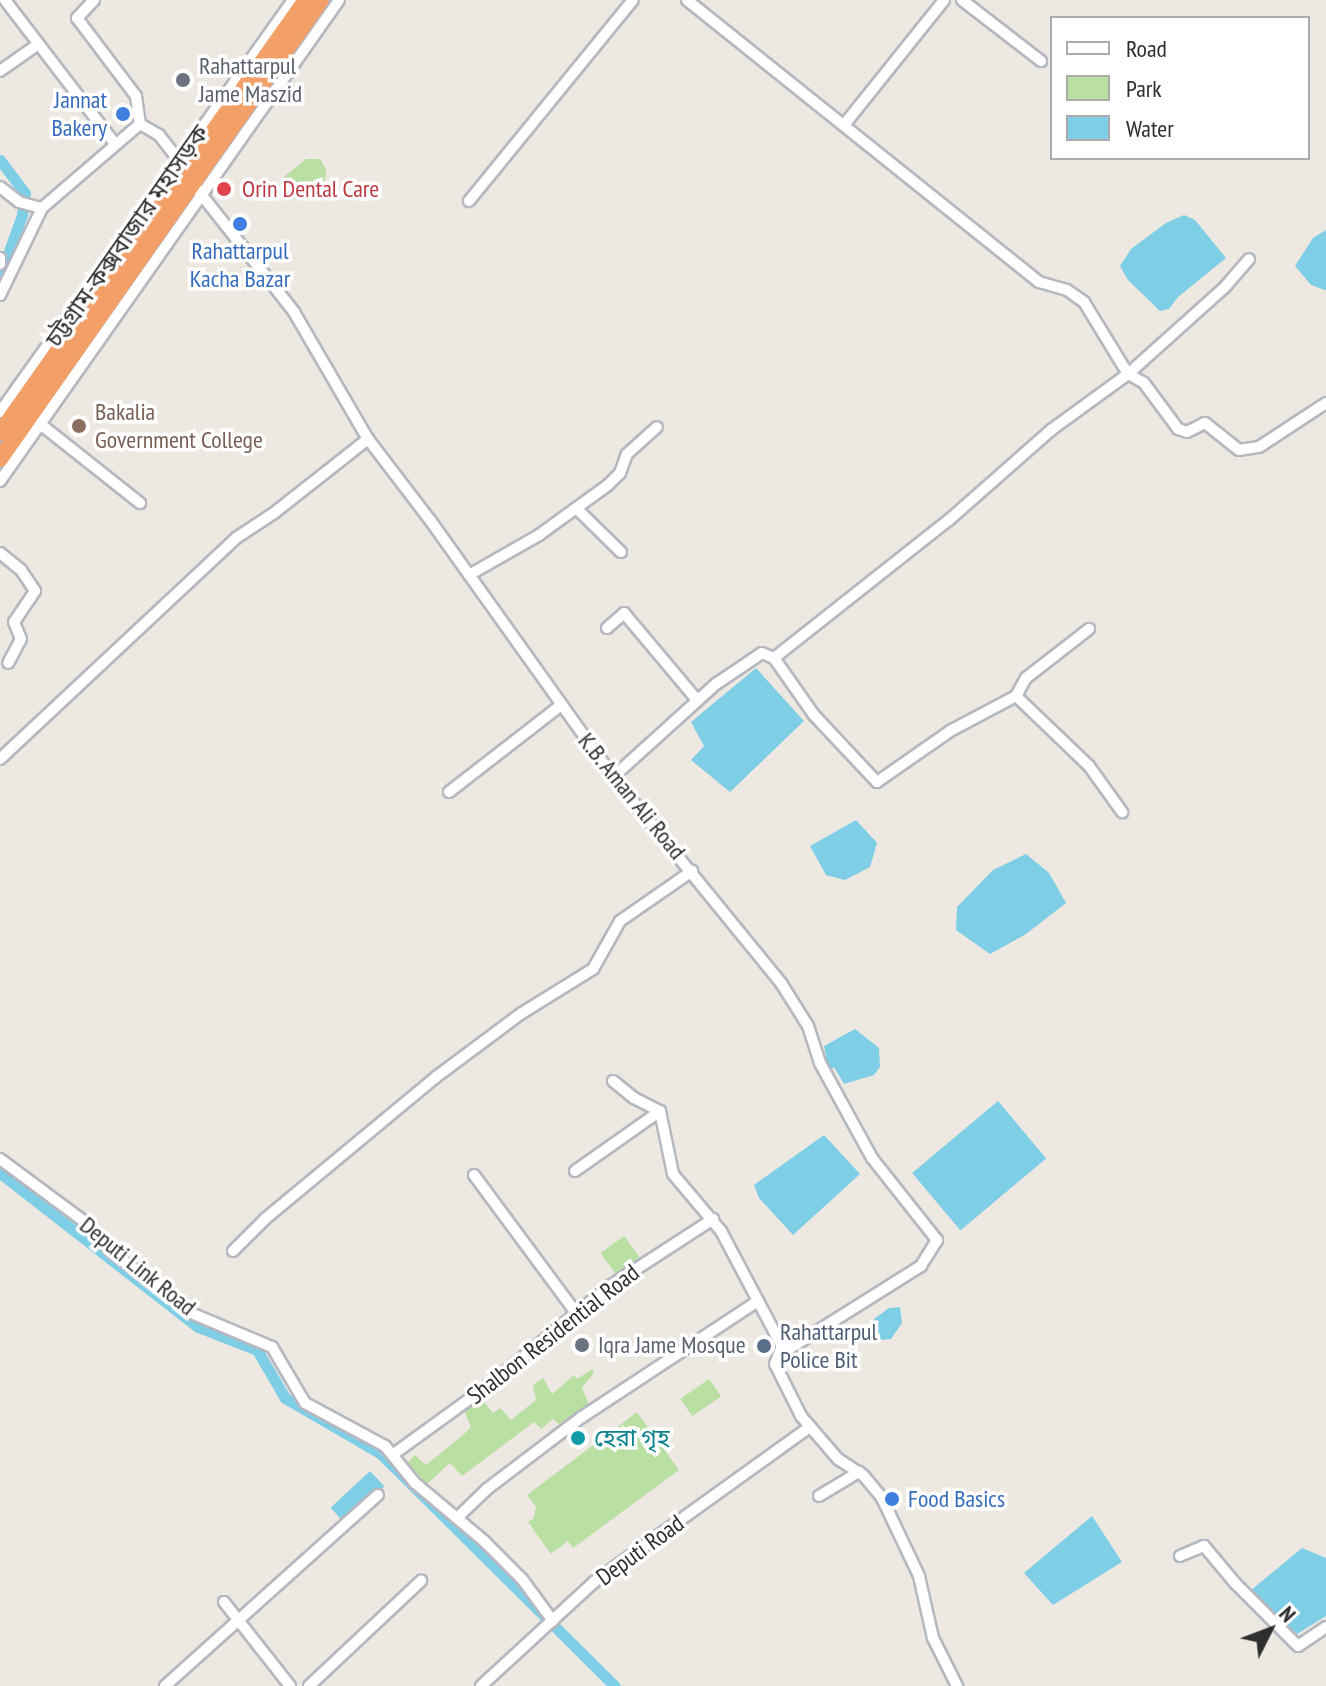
<!DOCTYPE html>
<html>
<head>
<meta charset="utf-8">
<style>
	body { margin:0 }
	#map { position:relative; width:1326px; height:1686px; overflow:hidden; background:#eee8e2; font-family:"PT Sans Narrow","Noto Sans Bengali",sans-serif }
	div>[style] { position:absolute }
	.green>* { inset:0; background:#badfa3; transform-origin:0 0 }
	.water>* { inset:0; background:#7ecee6; transform-origin:0 0 }
	.canal>* { height:11px; margin:-5.5px; padding:0 5.5px; transform-origin:5.5px; border-radius:5.5px; background:#7ecee6 }
	.roads { filter:drop-shadow(2px 0 #b5b8c0) drop-shadow(-2px 0 #b5b8c0) drop-shadow(0 2px #b5b8c0) drop-shadow(0 -2px #b5b8c0) }
	.minor>* { height:10px; margin:-5px; padding:0 5px; transform-origin:5px; border-radius:5px; background:#fff }
	.highway>* { height:16px; margin:-8px; padding:0 8px; transform-origin:8px; border-radius:8px; background:#f29f68 }
	.dots>* { width:22px; height:22px; translate:-50% -50%; box-sizing:border-box; border:4px solid #fff; border-radius:50% }
	span { translate:-50% -50%; white-space:nowrap; text-align:center; line-height:1.15; -webkit-text-stroke:7px #fff; paint-order:stroke }
	.worship-label { font-size:24px; color:#5b616d }
	.left { translate:0 -50%; text-align:left }
	.shop-label { font-size:24px; color:#366cbe }
	.right { translate:-100% -50%; text-align:right }
	.health-label { font-size:24px; color:#be3a42 }
	.street-label { font-size:24px; color:#2e2e2e }
	.education-label { font-size:24px; color:#785e54 }
	.service-label { font-size:24px; color:#4e5e75 }
	.culture-label { font-size:24px; color:#0d838f }
	.legend { position:absolute; left:1050px; top:16px; width:260px; height:144px; box-sizing:border-box; background:#fff; border:2px solid #ababab; margin:0; padding:10px 14px; list-style:none; font-size:24px; color:#2e2e2e }
	.legend li { display:flex; align-items:center; gap:16px; height:40px }
	.legend b { width:40px; border:2px solid #ababab }
	.north { position:absolute; left:1230px; top:1590px; width:80px; height:80px; -webkit-text-stroke:6px #fff; paint-order:stroke; rotate:48deg; font-size:22px; font-weight:700; line-height:32px; text-align:center; color:#2e2e2e }
	.north::after { content:''; display:block; margin:auto; width:28px; height:36px; background:#2e2e2e; clip-path:polygon(50% 0,100% 100%,50% 72%,0 100%) }
</style>
</head>
<body>
<div id="map">
	<div class="green">
		<div style="clip-path:polygon(306px 159px,320px 159px,326px 169px,325px 183px,305px 199px,283px 197px,280px 180px)"></div>
		<div style="left:624px;top:1236px;width:27px;height:29px;rotate:54deg"></div>
		<div style="clip-path:polygon(592px 1369px,594px 1373px,582px 1388px,590px 1407px,563px 1428px,553px 1419px,541px 1429px,534px 1422px,462px 1476px,450px 1463px,427px 1484px,407px 1463px,415px 1455px,426px 1465px,463px 1435px,471px 1427px,464px 1410px,481px 1398px,493px 1413px,500px 1408px,511px 1420px,536px 1400px,533px 1385px,543px 1378px,552px 1394px,574px 1375px,577px 1379px)"></div>
		<div style="left:709px;top:1379px;width:21px;height:35px;rotate:55deg"></div>
		<div style="clip-path:polygon(637px 1412px,679px 1470px,573px 1548px,568px 1541px,551px 1554px,528px 1522px,534px 1518px,536px 1507px,527px 1495px)"></div>
	</div>
	<div class="water">
		<div style="clip-path:polygon(1184px 215px,1195px 220px,1226px 258px,1178px 297px,1169px 309px,1160px 311px,1128px 280px,1120px 266px,1131px 249px,1166px 223px)"></div>
		<div style="clip-path:polygon(1326px 230px,1326px 290px,1325px 290px,1311px 285px,1295px 266px,1313px 238px)"></div>
		<div style="clip-path:polygon(756px 668px,804px 721px,730px 792px,691px 760px,704px 746px,691px 722px)"></div>
		<div style="clip-path:polygon(856px 820px,877px 843px,870px 867px,845px 880px,826px 875px,810px 846px)"></div>
		<div style="clip-path:polygon(1026px 854px,1049px 873px,1066px 903px,1026px 934px,990px 954px,956px 930px,957px 907px,993px 870px)"></div>
		<div style="clip-path:polygon(855px 1029px,879px 1048px,880px 1067px,874px 1075px,844px 1084px,834px 1067px,829px 1072px,824px 1046px)"></div>
		<div style="left:998px;top:1101px;width:75px;height:112px;rotate:50deg"></div>
		<div style="clip-path:polygon(824px 1135px,860px 1174px,793px 1235px,759px 1198px,754px 1185px)"></div>
		<div style="clip-path:polygon(900px 1307px,902px 1323px,891px 1339px,881px 1340px,873px 1327px,874px 1319px,889px 1308px)"></div>
		<div style="left:370px;top:1471px;width:21px;height:54px;rotate:47deg"></div>
		<div style="clip-path:polygon(1092px 1516px,1122px 1562px,1053px 1605px,1024px 1573px)"></div>
		<div style="clip-path:polygon(1302px 1548px,1326px 1558px,1326px 1616px,1294px 1636px,1250px 1591px)"></div>
	</div>
	<div class="canal">
		<div style="left:0;top:160px;width:41px;rotate:52.9deg"></div>
		<div style="left:25px;top:193px;width:22px;rotate:98deg"></div>
		<div style="left:22px;top:215px;width:65px;rotate:109.8deg"></div>
		<div style="left:0;top:1173px;width:251px;rotate:37.9deg"></div>
		<div style="left:198px;top:1327px;width:63px;rotate:21.3deg"></div>
		<div style="left:257px;top:1350px;width:56px;rotate:59.7deg"></div>
		<div style="left:285px;top:1398px;width:110px;rotate:30.1deg"></div>
		<div style="left:380px;top:1453px;width:331px;rotate:44.8deg"></div>
	</div>
	<div class="roads">
		<div class="minor">
			<div style="left:5px;top:0;width:181px;rotate:52.6deg"></div>
			<div style="left:94px;top:0;width:25px;rotate:133deg"></div>
			<div style="left:77px;top:18px;width:98px;rotate:52.9deg"></div>
			<div style="left:136px;top:96px;width:28px;rotate:82deg"></div>
			<div style="left:687px;top:0;width:451px;rotate:38.7deg"></div>
			<div style="left:1039px;top:282px;width:29px;rotate:16deg"></div>
			<div style="left:1067px;top:290px;width:21px;rotate:35deg"></div>
			<div style="left:1084px;top:302px;width:84px;rotate:58.6deg"></div>
			<div style="left:1128px;top:374px;width:129px;rotate:-41.9deg"></div>
			<div style="left:1224px;top:288px;width:38px;rotate:-49deg"></div>
			<div style="left:962px;top:0;width:100px;rotate:37.7deg"></div>
			<div style="left:0;top:71px;width:45px;rotate:-35.1deg"></div>
			<div style="left:844px;top:125px;width:160px;rotate:-51.3deg"></div>
			<div style="left:0;top:187px;width:24px;rotate:38deg"></div>
			<div style="left:19px;top:202px;width:24px;rotate:15deg"></div>
			<div style="left:42px;top:208px;width:129px;rotate:-40.6deg"></div>
			<div style="left:140px;top:124px;width:22px;rotate:30deg"></div>
			<div style="left:159px;top:135px;width:36px;rotate:52deg"></div>
			<div style="left:197px;top:189px;width:157px;rotate:51.7deg"></div>
			<div style="left:294px;top:312px;width:147px;rotate:59.8deg"></div>
			<div style="left:368px;top:439px;width:102px;rotate:52.6deg"></div>
			<div style="left:430px;top:520px;width:315px;rotate:54.5deg"></div>
			<div style="left:613px;top:777px;width:266px;rotate:50.8deg"></div>
			<div style="left:781px;top:983px;width:51px;rotate:57.9deg"></div>
			<div style="left:808px;top:1026px;width:39px;rotate:72deg"></div>
			<div style="left:820px;top:1063px;width:108px;rotate:61.3deg"></div>
			<div style="left:872px;top:1158px;width:105px;rotate:51.6deg"></div>
			<div style="left:937px;top:1240px;width:31px;rotate:122deg"></div>
			<div style="left:921px;top:1266px;width:168px;rotate:147.9deg"></div>
			<div style="left:469px;top:201px;width:259px;rotate:-50.8deg"></div>
			<div style="left:0;top:258px;width:6px;rotate:90deg"></div>
			<div style="left:0;top:295px;width:97px;rotate:-64.2deg"></div>
			<div style="left:0;top:412px;width:506px;rotate:-54.58deg"></div>
			<div style="left:39px;top:423px;width:129px;rotate:38.4deg"></div>
			<div style="left:0;top:481px;width:588px;rotate:-54.82deg"></div>
			<div style="left:576px;top:508px;width:63px;rotate:44.4deg"></div>
			<div style="left:0;top:553px;width:27px;rotate:39deg"></div>
			<div style="left:21px;top:570px;width:25px;rotate:56deg"></div>
			<div style="left:35px;top:591px;width:37px;rotate:124deg"></div>
			<div style="left:14px;top:622px;width:18px;rotate:68deg"></div>
			<div style="left:21px;top:639px;width:27px;rotate:118deg"></div>
			<div style="left:469px;top:575px;width:81px;rotate:-29.7deg"></div>
			<div style="left:539px;top:535px;width:85px;rotate:-35.9deg"></div>
			<div style="left:608px;top:485px;width:17px;rotate:-45deg"></div>
			<div style="left:620px;top:473px;width:20px;rotate:-70deg"></div>
			<div style="left:627px;top:454px;width:40px;rotate:-42deg"></div>
			<div style="left:607px;top:628px;width:23px;rotate:-41deg"></div>
			<div style="left:624px;top:613px;width:114px;rotate:50deg"></div>
			<div style="left:774px;top:658px;width:70px;rotate:54.9deg"></div>
			<div style="left:814px;top:715px;width:92px;rotate:46.8deg"></div>
			<div style="left:877px;top:782px;width:89px;rotate:-34.9deg"></div>
			<div style="left:950px;top:731px;width:75px;rotate:-27.9deg"></div>
			<div style="left:1016px;top:696px;width:101px;rotate:43.8deg"></div>
			<div style="left:1089px;top:766px;width:57px;rotate:54.3deg"></div>
			<div style="left:1016px;top:696px;width:21px;rotate:-61deg"></div>
			<div style="left:1026px;top:678px;width:80px;rotate:-37.9deg"></div>
			<div style="left:0;top:759px;width:323px;rotate:-43.1deg"></div>
			<div style="left:236px;top:538px;width:45px;rotate:-33.3deg"></div>
			<div style="left:274px;top:513px;width:120px;rotate:-38.2deg"></div>
			<div style="left:613px;top:777px;width:139px;rotate:-42.1deg"></div>
			<div style="left:716px;top:684px;width:55px;rotate:-34deg"></div>
			<div style="left:762px;top:653px;width:13px;rotate:23deg"></div>
			<div style="left:774px;top:658px;width:223px;rotate:-38.3deg"></div>
			<div style="left:949px;top:520px;width:136px;rotate:-41.4deg"></div>
			<div style="left:1051px;top:430px;width:95px;rotate:-36deg"></div>
			<div style="left:1128px;top:374px;width:18px;rotate:29deg"></div>
			<div style="left:1144px;top:383px;width:57px;rotate:53.5deg"></div>
			<div style="left:1178px;top:429px;width:9px;rotate:18deg"></div>
			<div style="left:1187px;top:432px;width:20px;rotate:-27deg"></div>
			<div style="left:1205px;top:423px;width:43px;rotate:38.5deg"></div>
			<div style="left:1239px;top:450px;width:20px;rotate:-9deg"></div>
			<div style="left:1259px;top:447px;width:80px;rotate:-33.3deg"></div>
			<div style="left:449px;top:792px;width:142px;rotate:-37.8deg"></div>
			<div style="left:613px;top:1081px;width:27px;rotate:39deg"></div>
			<div style="left:634px;top:1098px;width:29px;rotate:27deg"></div>
			<div style="left:0;top:1159px;width:102px;rotate:36.6deg"></div>
			<div style="left:82px;top:1220px;width:44px;rotate:46.8deg"></div>
			<div style="left:112px;top:1252px;width:100px;rotate:37.7deg"></div>
			<div style="left:191px;top:1313px;width:88px;rotate:22.8deg"></div>
			<div style="left:272px;top:1347px;width:65px;rotate:59.5deg"></div>
			<div style="left:305px;top:1403px;width:91px;rotate:28.3deg"></div>
			<div style="left:385px;top:1446px;width:48px;rotate:51deg"></div>
			<div style="left:415px;top:1483px;width:90px;rotate:40deg"></div>
			<div style="left:484px;top:1541px;width:54px;rotate:45deg"></div>
			<div style="left:522px;top:1579px;width:52px;rotate:53.6deg"></div>
			<div style="left:575px;top:1171px;width:104px;rotate:-35.2deg"></div>
			<div style="left:660px;top:1111px;width:64px;rotate:78.3deg"></div>
			<div style="left:673px;top:1174px;width:75px;rotate:49.9deg"></div>
			<div style="left:721px;top:1231px;width:130px;rotate:62.1deg"></div>
			<div style="left:782px;top:1346px;width:19px;rotate:111deg"></div>
			<div style="left:775px;top:1364px;width:58px;rotate:63.4deg"></div>
			<div style="left:801px;top:1416px;width:57px;rotate:49.3deg"></div>
			<div style="left:838px;top:1459px;width:30px;rotate:33deg"></div>
			<div style="left:863px;top:1475px;width:30px;rotate:50deg"></div>
			<div style="left:882px;top:1498px;width:86px;rotate:64.6deg"></div>
			<div style="left:919px;top:1576px;width:64px;rotate:77.3deg"></div>
			<div style="left:933px;top:1638px;width:54px;rotate:63.4deg"></div>
			<div style="left:474px;top:1175px;width:172px;rotate:53.5deg"></div>
			<div style="left:233px;top:1251px;width:45px;rotate:-45deg"></div>
			<div style="left:265px;top:1219px;width:222px;rotate:-39.7deg"></div>
			<div style="left:436px;top:1077px;width:107px;rotate:-36.7deg"></div>
			<div style="left:522px;top:1013px;width:84px;rotate:-31.8deg"></div>
			<div style="left:593px;top:969px;width:55px;rotate:-60.6deg"></div>
			<div style="left:620px;top:921px;width:88px;rotate:-34.8deg"></div>
			<div style="left:395px;top:1453px;width:116px;rotate:-35.9deg"></div>
			<div style="left:489px;top:1385px;width:156px;rotate:-39.3deg"></div>
			<div style="left:610px;top:1286px;width:123px;rotate:-33deg"></div>
			<div style="left:819px;top:1496px;width:47px;rotate:-31deg"></div>
			<div style="left:457px;top:1518px;width:42px;rotate:-44deg"></div>
			<div style="left:487px;top:1489px;width:119px;rotate:-37.2deg"></div>
			<div style="left:582px;top:1417px;width:211px;rotate:-33.4deg"></div>
			<div style="left:1180px;top:1556px;width:26px;rotate:-23deg"></div>
			<div style="left:1204px;top:1546px;width:48px;rotate:50deg"></div>
			<div style="left:1235px;top:1583px;width:89px;rotate:45deg"></div>
			<div style="left:1298px;top:1646px;width:34px;rotate:-34deg"></div>
			<div style="left:224px;top:1602px;width:107px;rotate:51.8deg"></div>
			<div style="left:165px;top:1686px;width:286px;rotate:-41.9deg"></div>
			<div style="left:309px;top:1686px;width:154px;rotate:-43.2deg"></div>
			<div style="left:481px;top:1686px;width:154px;rotate:-42.6deg"></div>
			<div style="left:594px;top:1582px;width:266px;rotate:-35.7deg"></div>
		</div>
		<div class="highway">
			<div style="left:0;top:433px;width:530px;rotate:-54.75deg"></div>
			<div style="left:0;top:459px;width:560px;rotate:-55.03deg"></div>
		</div>
	</div>
	<div class="dots">
		<div style="left:183px;top:80px;background:#6b7280"></div>
		<div style="left:123px;top:114px;background:#3f7fe0"></div>
		<div style="left:224px;top:189px;background:#e0444e"></div>
		<div style="left:240px;top:224px;background:#3f7fe0"></div>
		<div style="left:79px;top:426px;background:#8d6e63"></div>
		<div style="left:582px;top:1345px;background:#6b7280"></div>
		<div style="left:764px;top:1346px;background:#5c6f8a"></div>
		<div style="left:578px;top:1438px;background:#0f9aa8"></div>
		<div style="left:892px;top:1499px;background:#3f7fe0"></div>
	</div>
	<div class="worship-label">
		<span class="left" style="left:199px;top:80px">Rahattarpul<br>Jame Maszid</span>
		<span class="left" style="left:598px;top:1345px">Iqra Jame Mosque</span>
	</div>
	<div class="shop-label">
		<span class="right" style="left:107px;top:114px">Jannat<br>Bakery</span>
		<span style="left:240px;top:265px">Rahattarpul<br>Kacha Bazar</span>
		<span class="left" style="left:908px;top:1499px">Food Basics</span>
	</div>
	<div class="health-label">
		<span class="left" style="left:242px;top:189px">Orin Dental Care</span>
	</div>
	<div class="street-label">
		<span style="left:127px;top:236px;rotate:-55deg">চট্টগ্রাম-কক্সবাজার মহাসড়ক</span>
		<span style="left:632px;top:796px;rotate:51deg">K.B. Aman Ali Road</span>
		<span style="left:138px;top:1266px;rotate:39deg">Deputi Link Road</span>
		<span style="left:553px;top:1334px;rotate:-38deg">Shalbon Residential Road</span>
		<span style="left:640px;top:1550px;rotate:-36deg">Deputi Road</span>
	</div>
	<div class="education-label">
		<span class="left" style="left:95px;top:426px">Bakalia<br>Government College</span>
	</div>
	<div class="service-label">
		<span class="left" style="left:780px;top:1346px">Rahattarpul<br>Police Bit</span>
	</div>
	<div class="culture-label">
		<span class="left" style="left:594px;top:1438px">হেরা গৃহ</span>
	</div>
	<ul class="legend">
	<li><b style="height:10px;background:#fff"></b>Road</li>
	<li><b style="height:22px;background:#badfa3"></b>Park</li>
	<li><b style="height:22px;background:#7ecee6"></b>Water</li>
	</ul>
	<div class="north">N</div>
</div>
</body>
</html>
